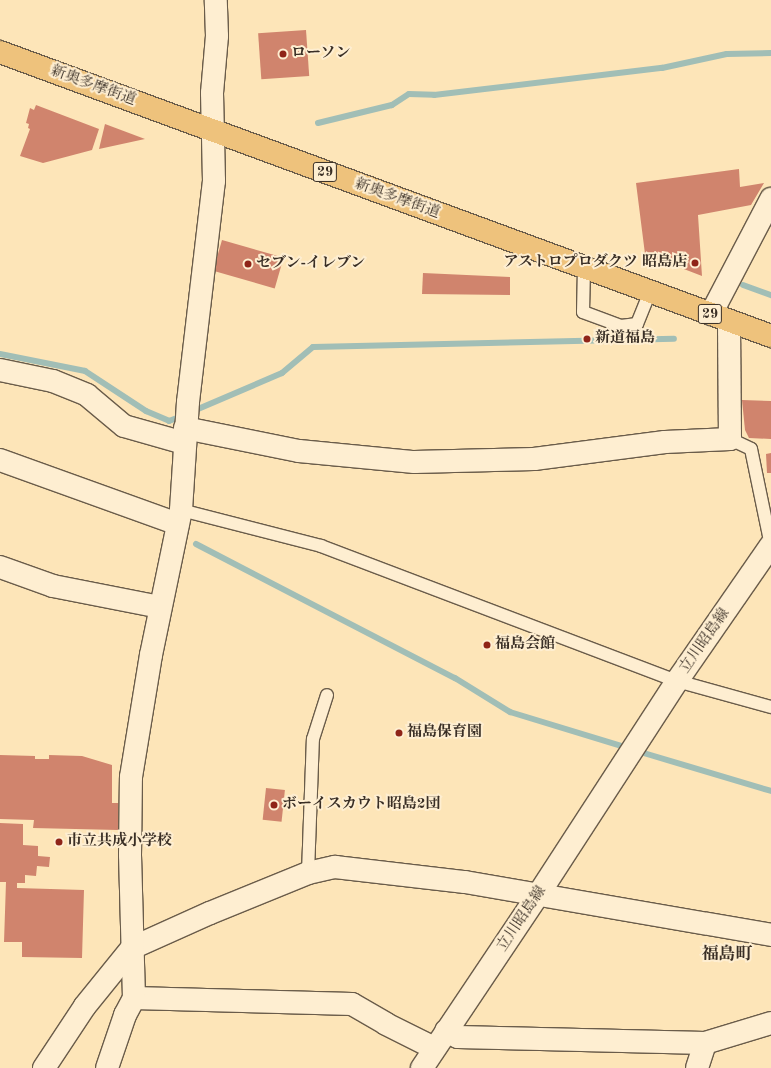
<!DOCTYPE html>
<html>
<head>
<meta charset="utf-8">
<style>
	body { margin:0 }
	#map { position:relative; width:771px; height:1068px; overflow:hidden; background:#fde5b8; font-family:"Old Standard TT","Noto Serif JP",serif }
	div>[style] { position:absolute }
	.stream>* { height:6px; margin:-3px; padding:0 3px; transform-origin:3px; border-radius:3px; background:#a1beb6 }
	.building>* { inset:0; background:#d0846d; transform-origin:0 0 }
	.roads { filter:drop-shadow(1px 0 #6a5c4a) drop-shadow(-1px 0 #6a5c4a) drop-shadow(0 1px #6a5c4a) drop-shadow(0 -1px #6a5c4a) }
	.lane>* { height:12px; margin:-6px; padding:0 6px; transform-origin:6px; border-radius:6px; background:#feeed1 }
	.street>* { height:22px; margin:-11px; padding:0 11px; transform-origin:11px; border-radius:11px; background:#feeed1 }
	.secondary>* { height:22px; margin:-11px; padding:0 11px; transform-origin:11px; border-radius:11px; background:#feeed1 }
	.primary>* { height:22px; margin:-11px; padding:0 11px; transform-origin:11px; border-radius:11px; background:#eec27c }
	.dots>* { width:11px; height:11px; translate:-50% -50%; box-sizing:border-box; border:2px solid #feeed1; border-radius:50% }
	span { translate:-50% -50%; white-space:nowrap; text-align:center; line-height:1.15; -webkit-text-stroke:4px #feeed1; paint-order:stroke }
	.shield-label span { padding:1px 3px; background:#feeed1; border:1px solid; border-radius:3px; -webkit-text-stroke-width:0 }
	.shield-label { font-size:14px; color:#392e25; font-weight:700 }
	.poi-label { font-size:15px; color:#392e25; font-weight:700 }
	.left { translate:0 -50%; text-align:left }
	.right { translate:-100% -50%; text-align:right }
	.street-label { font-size:15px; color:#392e25 }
	.quarter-label { font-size:17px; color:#392e25; font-weight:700 }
</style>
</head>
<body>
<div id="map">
	<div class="stream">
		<div style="left:318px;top:123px;width:76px;rotate:-13.7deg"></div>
		<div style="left:392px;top:105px;width:20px;rotate:-33deg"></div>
		<div style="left:409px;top:94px;width:25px;rotate:2deg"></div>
		<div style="left:434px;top:95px;width:230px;rotate:-6.8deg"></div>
		<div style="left:662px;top:68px;width:66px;rotate:-12.2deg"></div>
		<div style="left:727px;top:54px;width:44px;rotate:-1.3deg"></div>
		<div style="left:743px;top:285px;width:30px;rotate:20deg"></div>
		<div style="left:0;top:354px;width:87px;rotate:11.3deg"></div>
		<div style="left:85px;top:371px;width:73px;rotate:33.3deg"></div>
		<div style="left:146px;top:411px;width:25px;rotate:23deg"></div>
		<div style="left:169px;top:421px;width:14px;rotate:-21deg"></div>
		<div style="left:191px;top:412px;width:99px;rotate:-23.2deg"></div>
		<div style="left:282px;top:373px;width:40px;rotate:-40deg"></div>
		<div style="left:313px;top:347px;width:361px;rotate:-1.3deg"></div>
		<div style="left:196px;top:544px;width:292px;rotate:27.4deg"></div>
		<div style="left:455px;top:678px;width:65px;rotate:31.7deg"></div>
		<div style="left:510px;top:712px;width:123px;rotate:17deg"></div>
		<div style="left:637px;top:751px;width:140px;rotate:16.6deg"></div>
	</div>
	<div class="building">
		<div style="left:306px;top:30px;width:46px;height:48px;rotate:86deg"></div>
		<div style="clip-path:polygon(36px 105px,99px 129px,92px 150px,43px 163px,20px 156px,30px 129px,28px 128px,29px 124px,26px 123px,30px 108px,34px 110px)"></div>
		<div style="clip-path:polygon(105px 124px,145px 139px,99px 149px)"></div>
		<div style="clip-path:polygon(739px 169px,740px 187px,764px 183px,751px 205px,698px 215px,702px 276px,645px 254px,636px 183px)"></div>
		<div style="left:222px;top:240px;width:64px;height:32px;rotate:16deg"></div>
		<div style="clip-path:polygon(423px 273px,510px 277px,510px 295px,422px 294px)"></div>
		<div style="clip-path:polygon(742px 400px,771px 401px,771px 439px,749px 438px,745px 430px)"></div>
		<div style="clip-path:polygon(771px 453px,771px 473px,767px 473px,766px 454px)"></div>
		<div style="clip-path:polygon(0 755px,35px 756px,35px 759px,49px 759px,49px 755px,82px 756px,112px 765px,112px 803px,118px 803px,118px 830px,33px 828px,34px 820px,0 819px)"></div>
		<div style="left:266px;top:788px;width:19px;height:32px;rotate:6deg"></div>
		<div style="clip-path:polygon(0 823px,23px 824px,23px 845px,38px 846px,38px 856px,50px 857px,49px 867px,37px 866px,36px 876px,25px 875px,25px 883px,17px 883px,17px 888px,84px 890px,82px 958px,22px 957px,22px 942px,4px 942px,6px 882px,0 882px)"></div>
	</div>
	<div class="roads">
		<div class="lane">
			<div style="left:584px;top:268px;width:44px;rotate:91.3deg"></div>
			<div style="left:583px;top:312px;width:40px;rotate:20.2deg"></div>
			<div style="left:621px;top:326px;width:16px;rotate:-7deg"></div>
			<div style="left:637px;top:324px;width:35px;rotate:-68deg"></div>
			<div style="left:730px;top:439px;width:23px;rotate:25deg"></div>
			<div style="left:751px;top:449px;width:99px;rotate:78.3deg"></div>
			<div style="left:181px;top:510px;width:145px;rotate:14.4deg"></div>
			<div style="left:321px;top:546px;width:381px;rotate:20.8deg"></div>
			<div style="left:677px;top:681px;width:98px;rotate:15.5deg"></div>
			<div style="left:308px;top:873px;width:134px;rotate:-87.9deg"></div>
			<div style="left:313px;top:739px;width:46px;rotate:-72.3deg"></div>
		</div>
		<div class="street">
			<div style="left:711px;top:314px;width:130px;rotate:-62.4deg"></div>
			<div style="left:0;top:370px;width:54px;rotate:11.7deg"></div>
			<div style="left:53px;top:381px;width:37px;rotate:22deg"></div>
			<div style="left:87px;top:395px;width:48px;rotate:40deg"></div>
			<div style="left:124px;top:426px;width:62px;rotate:15.8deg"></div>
			<div style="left:185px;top:428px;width:116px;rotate:11.4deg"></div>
			<div style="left:299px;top:451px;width:116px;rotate:5.5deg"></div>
			<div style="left:414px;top:462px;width:120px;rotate:-1.4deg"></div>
			<div style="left:534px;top:459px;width:132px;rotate:-7.4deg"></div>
			<div style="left:665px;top:442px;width:65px;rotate:-2.6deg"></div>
			<div style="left:730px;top:439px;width:118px;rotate:-90.5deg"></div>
			<div style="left:0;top:460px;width:189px;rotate:19.8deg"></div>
			<div style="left:0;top:567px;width:56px;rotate:19.7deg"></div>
			<div style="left:53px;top:586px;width:109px;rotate:11.1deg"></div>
			<div style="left:134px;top:998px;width:218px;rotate:1.6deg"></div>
			<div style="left:352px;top:1004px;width:39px;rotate:30deg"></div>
			<div style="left:386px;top:1024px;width:54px;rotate:26.6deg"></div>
			<div style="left:446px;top:1031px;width:13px;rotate:27deg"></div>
			<div style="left:458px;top:1037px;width:247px;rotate:1.4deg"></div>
			<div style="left:705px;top:1043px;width:69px;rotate:-16.9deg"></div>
			<div style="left:44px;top:1068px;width:74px;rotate:-56.5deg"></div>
			<div style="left:85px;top:1006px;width:75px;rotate:-51deg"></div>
			<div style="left:132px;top:948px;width:85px;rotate:-24.2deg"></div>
			<div style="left:210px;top:913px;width:106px;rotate:-22.2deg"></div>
			<div style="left:308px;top:873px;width:28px;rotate:-13deg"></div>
			<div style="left:335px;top:867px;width:131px;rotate:6.6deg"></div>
			<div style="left:465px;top:882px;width:311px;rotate:9.8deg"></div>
			<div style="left:107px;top:1068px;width:56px;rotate:-71.2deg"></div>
			<div style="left:125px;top:1015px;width:19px;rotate:-62deg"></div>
			<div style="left:134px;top:998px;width:143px;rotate:-91.6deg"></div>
			<div style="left:130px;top:855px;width:78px;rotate:-89.3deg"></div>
			<div style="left:131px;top:777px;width:124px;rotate:-80.7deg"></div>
			<div style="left:151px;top:655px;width:148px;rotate:-78.3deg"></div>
			<div style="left:181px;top:510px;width:108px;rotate:-86.3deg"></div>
			<div style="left:188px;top:402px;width:223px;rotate:-83.3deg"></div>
			<div style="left:214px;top:181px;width:88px;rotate:-91.3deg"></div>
			<div style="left:212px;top:93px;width:57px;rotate:-85deg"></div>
			<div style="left:217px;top:36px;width:36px;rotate:-92deg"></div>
			<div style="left:697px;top:1068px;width:26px;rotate:-72deg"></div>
		</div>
		<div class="secondary">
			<div style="left:422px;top:1068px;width:208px;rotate:-56.2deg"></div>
			<div style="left:538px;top:895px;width:255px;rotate:-57deg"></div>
			<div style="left:677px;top:681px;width:165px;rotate:-55.3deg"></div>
		</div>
		<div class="primary">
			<div style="left:0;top:52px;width:822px;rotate:20.22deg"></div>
		</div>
	</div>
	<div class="dots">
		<div style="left:283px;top:54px;background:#8f2418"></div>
		<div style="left:695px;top:263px;background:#8f2418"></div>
		<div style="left:248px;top:264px;background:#8f2418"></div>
		<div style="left:587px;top:339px;background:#8f2418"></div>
		<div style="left:487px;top:645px;background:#8f2418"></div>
		<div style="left:399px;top:733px;background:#8f2418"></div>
		<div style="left:274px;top:805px;background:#8f2418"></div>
		<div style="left:59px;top:842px;background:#8f2418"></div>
	</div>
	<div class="shield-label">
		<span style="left:325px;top:172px">29</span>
		<span style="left:710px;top:314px">29</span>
	</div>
	<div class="poi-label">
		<span class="left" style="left:291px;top:54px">ローソン</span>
		<span class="right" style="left:687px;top:263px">アストロプロダクツ 昭島店</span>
		<span class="left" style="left:256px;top:264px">セブン-イレブン</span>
		<span class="left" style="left:595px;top:339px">新道福島</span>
		<span class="left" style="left:495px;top:645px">福島会館</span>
		<span class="left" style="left:407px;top:733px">福島保育園</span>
		<span class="left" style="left:282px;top:805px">ボーイスカウト昭島2団</span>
		<span class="left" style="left:67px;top:842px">市立共成小学校</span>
	</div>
	<div class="street-label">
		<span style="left:93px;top:86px;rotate:20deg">新奥多摩街道</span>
		<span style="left:397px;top:199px;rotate:20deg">新奥多摩街道</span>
		<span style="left:705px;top:641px;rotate:-55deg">立川昭島線</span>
		<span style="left:522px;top:919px;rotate:-56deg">立川昭島線</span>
	</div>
	<div class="quarter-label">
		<span style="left:727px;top:955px">福島町</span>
	</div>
</div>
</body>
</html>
